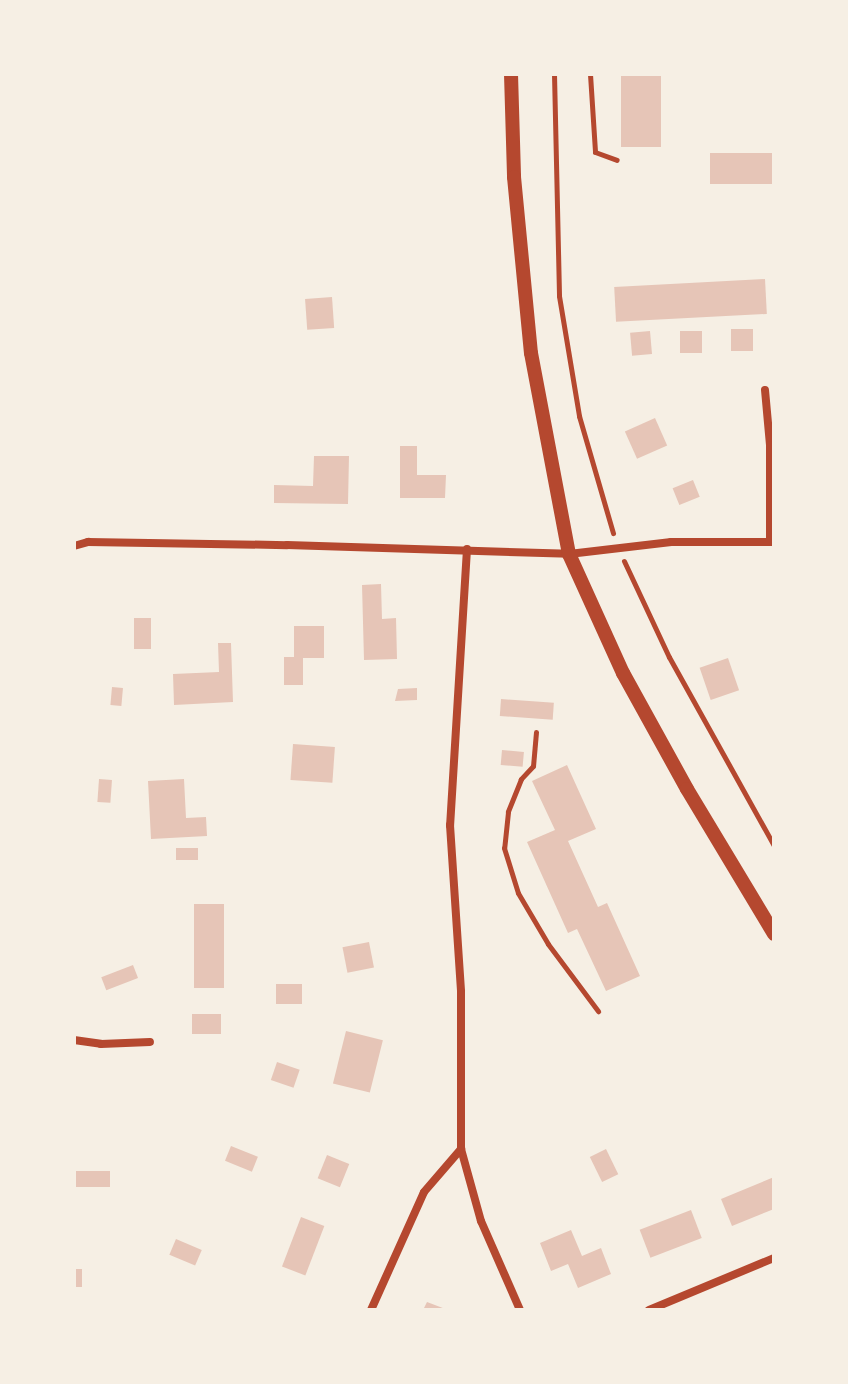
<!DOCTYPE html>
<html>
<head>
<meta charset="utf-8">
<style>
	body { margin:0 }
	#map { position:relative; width:848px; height:1384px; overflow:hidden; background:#f6efe4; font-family:Rubik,sans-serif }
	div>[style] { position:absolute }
	.building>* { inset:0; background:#e6c5b7; transform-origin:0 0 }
	.path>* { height:5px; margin:-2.5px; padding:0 2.5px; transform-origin:2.5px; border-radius:2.5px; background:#b5482f }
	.minor>* { height:8px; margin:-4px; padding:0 4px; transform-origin:4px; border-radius:4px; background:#b5482f }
	.tertiary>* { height:14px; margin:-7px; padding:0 7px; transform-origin:7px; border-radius:7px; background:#b5482f }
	span { translate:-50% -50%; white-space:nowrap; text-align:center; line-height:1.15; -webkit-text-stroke:6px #f6efe4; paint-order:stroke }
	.frame { position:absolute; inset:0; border:76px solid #f6efe4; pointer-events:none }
</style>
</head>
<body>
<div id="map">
	<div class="building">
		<div style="left:621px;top:74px;width:40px;height:73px"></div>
		<div style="left:774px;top:153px;width:31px;height:64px;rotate:90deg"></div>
		<div style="left:765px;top:279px;width:35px;height:151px;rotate:87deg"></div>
		<div style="left:332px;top:297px;width:31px;height:27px;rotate:86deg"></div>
		<div style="left:731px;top:329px;width:22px;height:22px"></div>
		<div style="left:650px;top:331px;width:23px;height:20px;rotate:85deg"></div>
		<div style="left:680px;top:331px;width:22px;height:22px"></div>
		<div style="left:655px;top:418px;width:30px;height:33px;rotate:66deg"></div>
		<div style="clip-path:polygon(400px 446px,417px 446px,417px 475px,446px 475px,445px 498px,400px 498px)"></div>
		<div style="clip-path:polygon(314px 456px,349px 456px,348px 504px,274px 503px,274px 485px,313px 486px)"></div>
		<div style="left:693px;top:480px;width:18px;height:22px;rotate:68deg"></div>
		<div style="clip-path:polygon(381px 584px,382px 619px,396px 618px,397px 659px,364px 660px,362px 585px)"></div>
		<div style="left:134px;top:618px;width:17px;height:31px"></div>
		<div style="clip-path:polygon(294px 626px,324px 626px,324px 658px,303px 658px,303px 685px,284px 685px,284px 657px,294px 657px)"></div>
		<div style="clip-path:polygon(218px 643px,231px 643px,233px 702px,174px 705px,173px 674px,219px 672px)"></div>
		<div style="left:728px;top:658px;width:34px;height:30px;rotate:71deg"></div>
		<div style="left:112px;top:687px;width:11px;height:18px;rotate:5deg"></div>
		<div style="clip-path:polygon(417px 688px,417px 700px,395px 701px,398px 689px)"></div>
		<div style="left:501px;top:699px;width:53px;height:17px;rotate:4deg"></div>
		<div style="left:293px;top:744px;width:42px;height:36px;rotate:4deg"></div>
		<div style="left:502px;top:750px;width:22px;height:15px;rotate:5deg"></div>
		<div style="clip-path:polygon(567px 765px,596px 829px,568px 841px,598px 907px,607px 903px,640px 976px,606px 991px,577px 929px,568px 933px,527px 842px,555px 830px,532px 781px)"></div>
		<div style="left:99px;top:779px;width:13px;height:23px;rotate:4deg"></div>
		<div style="clip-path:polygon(184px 779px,186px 818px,206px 817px,207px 836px,151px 839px,148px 781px)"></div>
		<div style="left:176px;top:848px;width:22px;height:12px"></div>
		<div style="left:194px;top:904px;width:30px;height:84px"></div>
		<div style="left:369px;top:942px;width:26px;height:27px;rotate:79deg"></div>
		<div style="left:133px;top:965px;width:14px;height:34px;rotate:69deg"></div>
		<div style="left:276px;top:984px;width:26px;height:20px"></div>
		<div style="left:221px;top:1014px;width:20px;height:29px;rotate:90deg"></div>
		<div style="left:346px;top:1031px;width:38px;height:54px;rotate:14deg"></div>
		<div style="left:277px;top:1062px;width:24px;height:19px;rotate:19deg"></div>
		<div style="left:231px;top:1146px;width:29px;height:16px;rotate:22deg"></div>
		<div style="left:606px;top:1149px;width:28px;height:18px;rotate:64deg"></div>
		<div style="left:327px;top:1155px;width:24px;height:25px;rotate:22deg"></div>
		<div style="left:74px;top:1171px;width:36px;height:16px"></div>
		<div style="clip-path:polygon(774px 1177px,774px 1209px,732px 1226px,721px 1199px)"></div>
		<div style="left:691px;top:1210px;width:30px;height:55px;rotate:69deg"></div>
		<div style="left:301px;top:1217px;width:25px;height:53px;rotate:21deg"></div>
		<div style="clip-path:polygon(571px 1230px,582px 1256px,601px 1248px,611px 1274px,578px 1288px,568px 1264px,551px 1271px,540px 1243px)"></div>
		<div style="left:176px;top:1239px;width:28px;height:17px;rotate:23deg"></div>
		<div style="left:74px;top:1269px;width:8px;height:18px"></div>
		<div style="clip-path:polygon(427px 1302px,448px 1310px,423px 1310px)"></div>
	</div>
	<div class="path">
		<div style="left:554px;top:74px;width:222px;rotate:88.7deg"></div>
		<div style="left:559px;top:296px;width:122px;rotate:80.5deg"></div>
		<div style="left:579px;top:416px;width:122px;rotate:73.8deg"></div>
		<div style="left:590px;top:74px;width:78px;rotate:86.3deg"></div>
		<div style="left:595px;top:152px;width:23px;rotate:20deg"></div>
		<div style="left:624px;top:561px;width:106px;rotate:64.9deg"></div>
		<div style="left:669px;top:657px;width:216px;rotate:60.9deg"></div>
		<div style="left:536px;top:732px;width:34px;rotate:95deg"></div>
		<div style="left:533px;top:766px;width:18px;rotate:133deg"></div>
		<div style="left:521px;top:779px;width:35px;rotate:112deg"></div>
		<div style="left:508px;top:812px;width:36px;rotate:96deg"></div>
		<div style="left:504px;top:848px;width:47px;rotate:72.7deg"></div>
		<div style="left:518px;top:893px;width:59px;rotate:59.5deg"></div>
		<div style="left:548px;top:944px;width:84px;rotate:53.3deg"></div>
	</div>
	<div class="minor">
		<div style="left:765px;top:390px;width:55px;rotate:84.8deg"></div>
		<div style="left:770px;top:445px;width:97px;rotate:90deg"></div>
		<div style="left:74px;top:546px;width:15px;rotate:-16deg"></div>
		<div style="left:88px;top:542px;width:199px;rotate:0.9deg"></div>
		<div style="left:287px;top:545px;width:282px;rotate:1.8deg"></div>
		<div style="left:569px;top:554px;width:103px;rotate:-6.7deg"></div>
		<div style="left:671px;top:542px;width:103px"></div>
		<div style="left:467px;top:549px;width:277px;rotate:93.5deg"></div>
		<div style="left:450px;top:825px;width:167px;rotate:86.2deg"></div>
		<div style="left:461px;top:992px;width:157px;rotate:90deg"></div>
		<div style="left:461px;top:1149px;width:75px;rotate:74.5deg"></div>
		<div style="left:481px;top:1221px;width:97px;rotate:66.3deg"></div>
		<div style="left:74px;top:1040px;width:27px;rotate:8deg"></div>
		<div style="left:101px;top:1044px;width:49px;rotate:-2.3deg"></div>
		<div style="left:371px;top:1310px;width:129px;rotate:-65.8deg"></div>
		<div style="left:424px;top:1192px;width:57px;rotate:-49.3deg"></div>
		<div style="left:649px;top:1310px;width:135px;rotate:-22.6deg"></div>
	</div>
	<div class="tertiary">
		<div style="left:511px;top:74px;width:103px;rotate:88.3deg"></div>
		<div style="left:514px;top:177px;width:177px;rotate:84.5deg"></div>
		<div style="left:531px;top:353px;width:205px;rotate:79.3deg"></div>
		<div style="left:569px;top:554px;width:131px;rotate:65.6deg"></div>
		<div style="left:623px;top:673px;width:132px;rotate:61.1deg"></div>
		<div style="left:687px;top:789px;width:169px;rotate:59deg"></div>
	</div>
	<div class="frame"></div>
</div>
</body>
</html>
